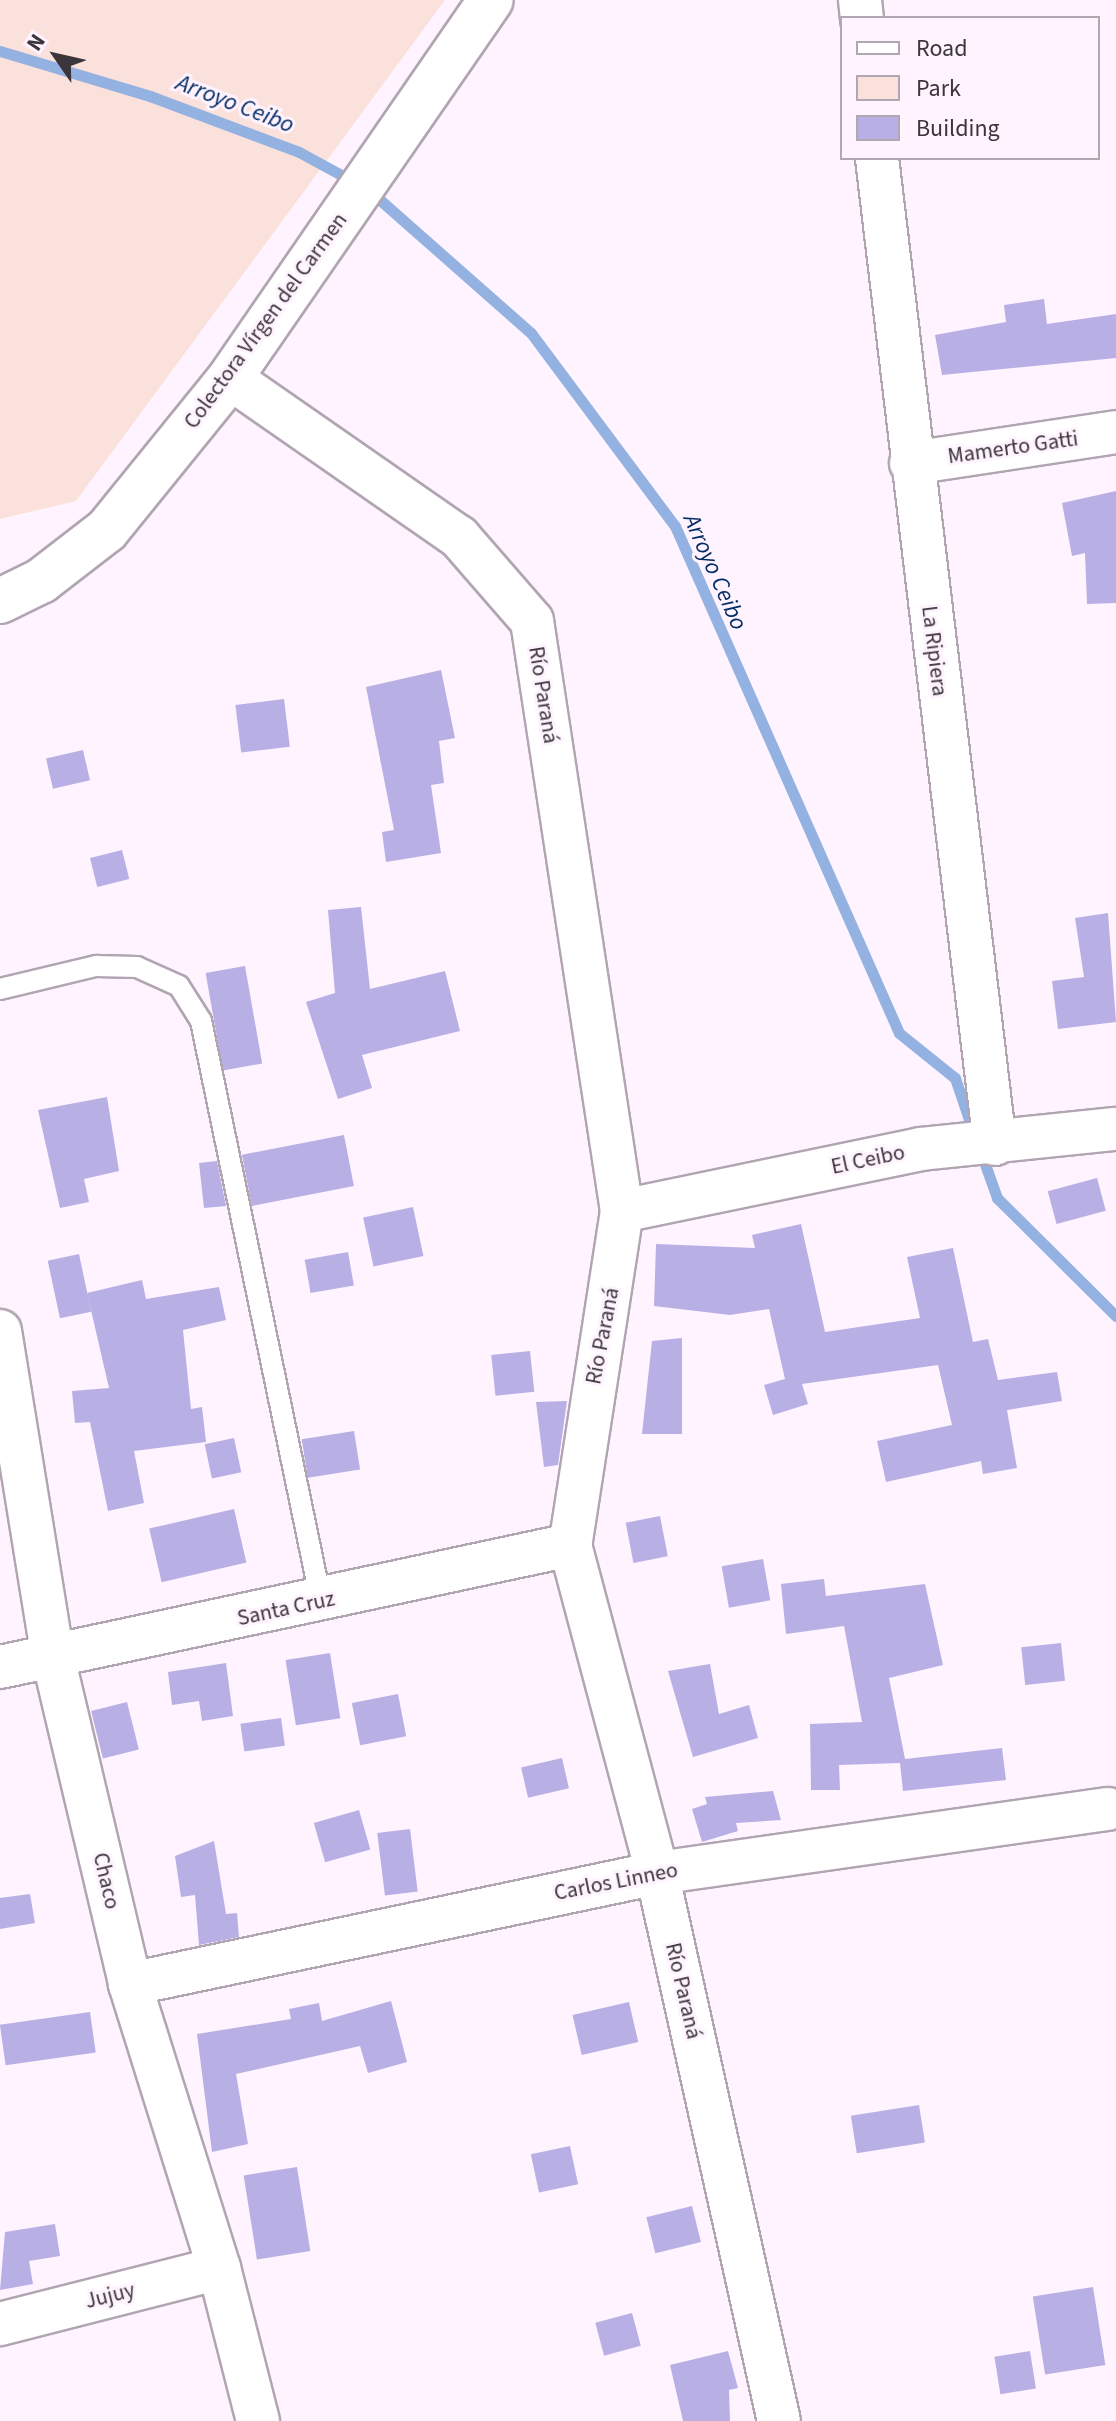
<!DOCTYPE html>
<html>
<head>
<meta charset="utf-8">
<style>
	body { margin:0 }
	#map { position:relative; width:1116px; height:2421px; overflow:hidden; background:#fef3fe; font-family:"Source Sans 3",sans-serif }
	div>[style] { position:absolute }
	.green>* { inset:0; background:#fbe1db }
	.stream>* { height:11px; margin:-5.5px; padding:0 5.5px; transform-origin:5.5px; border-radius:5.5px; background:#93b2e1 }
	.building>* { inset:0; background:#b8b0e5; transform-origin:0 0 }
	.roads { filter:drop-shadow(2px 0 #b1a5b2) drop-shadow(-2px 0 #b1a5b2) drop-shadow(0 2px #b1a5b2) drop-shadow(0 -2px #b1a5b2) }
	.lane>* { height:20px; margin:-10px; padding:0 10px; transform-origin:10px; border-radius:10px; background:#fff }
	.street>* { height:42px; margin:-21px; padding:0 21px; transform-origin:21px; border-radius:21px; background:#fff }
	.secondary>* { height:44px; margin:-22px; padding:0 22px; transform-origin:22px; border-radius:22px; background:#fff }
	span { translate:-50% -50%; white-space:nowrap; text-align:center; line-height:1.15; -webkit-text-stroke:6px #fef3fe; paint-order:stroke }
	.street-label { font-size:22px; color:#3b363b }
	.water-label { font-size:24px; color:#052d64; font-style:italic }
	.legend { position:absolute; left:840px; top:16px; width:260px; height:144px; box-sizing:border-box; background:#fef3fe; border:2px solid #b0a7b0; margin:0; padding:10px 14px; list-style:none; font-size:24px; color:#3b363b }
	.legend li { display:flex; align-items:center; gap:16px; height:40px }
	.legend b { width:40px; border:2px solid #b0a7b0 }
	.north { position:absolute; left:16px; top:16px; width:80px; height:80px; -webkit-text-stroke:6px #fef3fe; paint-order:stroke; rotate:304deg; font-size:22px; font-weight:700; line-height:32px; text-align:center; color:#3b363b }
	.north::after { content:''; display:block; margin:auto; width:28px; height:36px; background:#3b363b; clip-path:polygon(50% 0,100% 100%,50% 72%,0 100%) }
</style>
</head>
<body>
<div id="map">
	<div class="green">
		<div style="clip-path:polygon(0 0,445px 0,76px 501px,0 519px)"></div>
	</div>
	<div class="stream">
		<div style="left:0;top:51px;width:157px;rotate:16.7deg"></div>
		<div style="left:150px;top:96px;width:159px;rotate:20.6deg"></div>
		<div style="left:299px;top:152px;width:65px;rotate:28.5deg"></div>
		<div style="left:371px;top:192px;width:213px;rotate:41.4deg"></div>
		<div style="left:531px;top:333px;width:241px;rotate:53.3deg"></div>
		<div style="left:675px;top:526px;width:554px;rotate:66.16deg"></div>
		<div style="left:899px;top:1033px;width:72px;rotate:38.8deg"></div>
		<div style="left:955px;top:1078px;width:62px;rotate:71.3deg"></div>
		<div style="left:981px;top:1153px;width:48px;rotate:70.4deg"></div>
		<div style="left:997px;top:1198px;width:168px;rotate:44.8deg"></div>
	</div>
	<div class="building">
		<div style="clip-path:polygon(1044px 299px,1047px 324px,1116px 314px,1116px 358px,942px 375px,935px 335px,1006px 322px,1004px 305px)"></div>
		<div style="clip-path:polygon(1116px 491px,1116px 603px,1087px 604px,1085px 553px,1072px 556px,1062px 503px)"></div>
		<div style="clip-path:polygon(441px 670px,455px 738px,439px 741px,444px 783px,431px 785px,441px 853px,386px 862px,382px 832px,394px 830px,366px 687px)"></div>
		<div style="left:284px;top:699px;width:48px;height:49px;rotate:83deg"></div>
		<div style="left:83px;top:750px;width:31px;height:38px;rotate:77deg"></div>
		<div style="left:122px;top:850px;width:30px;height:33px;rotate:76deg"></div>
		<div style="clip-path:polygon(361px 907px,370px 989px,445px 971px,460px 1031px,362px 1055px,372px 1088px,338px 1099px,306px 1002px,335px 993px,328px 910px)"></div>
		<div style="clip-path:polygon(1108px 913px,1116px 1022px,1058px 1029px,1052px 981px,1084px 977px,1075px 918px)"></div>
		<div style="left:245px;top:966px;width:99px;height:40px;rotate:80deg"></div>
		<div style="clip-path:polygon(107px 1097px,119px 1171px,84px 1179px,89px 1202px,60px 1208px,38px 1110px)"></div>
		<div style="left:344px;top:1135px;width:52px;height:104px;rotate:79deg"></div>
		<div style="clip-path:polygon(217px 1161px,226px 1206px,204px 1208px,199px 1163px)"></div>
		<div style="left:1097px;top:1178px;width:34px;height:51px;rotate:75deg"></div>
		<div style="left:413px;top:1207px;width:50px;height:51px;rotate:78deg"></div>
		<div style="clip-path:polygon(801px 1224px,825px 1332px,920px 1318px,907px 1257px,953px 1248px,973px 1342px,988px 1339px,998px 1380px,1057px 1372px,1062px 1401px,1007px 1410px,1017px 1468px,983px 1474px,981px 1461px,886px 1482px,877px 1441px,952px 1425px,938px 1365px,802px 1384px,808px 1404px,773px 1415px,764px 1385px,785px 1379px,769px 1309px,730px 1315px,654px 1306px,656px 1244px,755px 1248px,752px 1235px)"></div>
		<div style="left:348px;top:1252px;width:34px;height:44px;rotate:80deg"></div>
		<div style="left:79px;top:1254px;width:59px;height:32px;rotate:78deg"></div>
		<div style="clip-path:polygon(142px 1280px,146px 1299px,219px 1287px,226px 1320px,183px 1330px,191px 1409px,202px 1407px,206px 1442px,134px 1451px,144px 1503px,108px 1511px,90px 1422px,75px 1423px,72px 1391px,109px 1388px,87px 1293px)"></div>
		<div style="clip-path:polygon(682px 1338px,682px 1434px,642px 1434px,652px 1341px)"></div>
		<div style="left:530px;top:1351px;width:41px;height:39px;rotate:84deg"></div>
		<div style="clip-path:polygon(567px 1401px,558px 1465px,544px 1467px,536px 1402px)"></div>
		<div style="left:354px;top:1431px;width:39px;height:53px;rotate:81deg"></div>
		<div style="left:234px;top:1438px;width:35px;height:30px;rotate:78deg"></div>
		<div style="left:234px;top:1509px;width:55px;height:87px;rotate:77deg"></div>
		<div style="left:660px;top:1516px;width:41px;height:35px;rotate:79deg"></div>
		<div style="left:763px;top:1559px;width:42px;height:42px;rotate:80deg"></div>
		<div style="clip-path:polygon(824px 1579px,826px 1596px,925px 1584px,943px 1665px,889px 1678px,905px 1759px,1002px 1748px,1006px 1780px,903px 1791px,900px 1763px,839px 1765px,840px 1790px,811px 1790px,810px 1724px,862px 1722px,844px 1626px,786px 1634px,781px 1584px)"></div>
		<div style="left:1061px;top:1643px;width:38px;height:40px;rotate:84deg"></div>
		<div style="left:330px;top:1653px;width:66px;height:45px;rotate:81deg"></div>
		<div style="clip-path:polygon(226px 1663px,233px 1716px,202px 1721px,199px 1701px,172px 1705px,168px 1672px)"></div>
		<div style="clip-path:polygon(710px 1664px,719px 1714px,749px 1705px,758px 1738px,693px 1757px,668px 1671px)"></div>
		<div style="left:398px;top:1694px;width:43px;height:47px;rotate:79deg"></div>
		<div style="left:127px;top:1702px;width:49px;height:37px;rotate:76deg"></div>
		<div style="left:281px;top:1718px;width:28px;height:41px;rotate:82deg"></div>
		<div style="left:562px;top:1758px;width:31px;height:42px;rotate:77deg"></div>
		<div style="clip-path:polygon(773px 1791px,781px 1820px,736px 1823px,738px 1831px,702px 1842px,692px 1809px,707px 1804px,705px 1797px)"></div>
		<div style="left:359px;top:1810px;width:41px;height:47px;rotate:74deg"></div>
		<div style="left:410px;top:1829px;width:63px;height:33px;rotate:83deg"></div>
		<div style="clip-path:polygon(214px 1841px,226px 1914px,237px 1913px,239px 1937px,199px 1945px,195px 1895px,181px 1897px,175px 1856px)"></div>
		<div style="clip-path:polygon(30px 1894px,35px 1923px,0 1929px,0 1898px)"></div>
		<div style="clip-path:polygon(391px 2001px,407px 2062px,368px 2073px,360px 2046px,236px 2074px,248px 2144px,212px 2152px,197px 2034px,291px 2019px,289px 2009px,319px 2003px,322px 2021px)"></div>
		<div style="left:629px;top:2002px;width:41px;height:58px;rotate:77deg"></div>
		<div style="left:90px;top:2012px;width:41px;height:91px;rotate:82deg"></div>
		<div style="left:919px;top:2105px;width:38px;height:69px;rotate:81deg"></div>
		<div style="left:570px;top:2146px;width:39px;height:40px;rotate:78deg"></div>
		<div style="left:297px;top:2167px;width:85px;height:54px;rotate:81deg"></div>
		<div style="left:692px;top:2206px;width:37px;height:47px;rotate:76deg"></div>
		<div style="clip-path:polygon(55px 2224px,60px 2256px,29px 2261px,33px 2284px,0 2290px,5px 2232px)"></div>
		<div style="left:1093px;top:2287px;width:79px;height:61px;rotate:81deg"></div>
		<div style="left:632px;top:2313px;width:34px;height:38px;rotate:75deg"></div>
		<div style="clip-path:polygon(728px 2351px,738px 2388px,729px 2390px,730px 2421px,683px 2421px,670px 2365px)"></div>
		<div style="left:1030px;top:2351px;width:38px;height:36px;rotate:81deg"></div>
	</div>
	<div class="roads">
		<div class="lane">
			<div style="left:0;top:989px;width:99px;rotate:-13.5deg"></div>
			<div style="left:96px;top:966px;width:41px;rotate:1.4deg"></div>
			<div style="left:137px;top:967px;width:46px;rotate:24.3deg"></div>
			<div style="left:179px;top:986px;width:41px;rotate:57.8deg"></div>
			<div style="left:201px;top:1021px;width:592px;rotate:78.31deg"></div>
		</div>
		<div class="street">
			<div style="left:860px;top:0;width:18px;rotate:84deg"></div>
			<div style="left:877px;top:158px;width:993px;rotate:83.18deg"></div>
			<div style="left:230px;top:378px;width:279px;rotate:34.8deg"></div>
			<div style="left:459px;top:537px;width:111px;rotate:49deg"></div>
			<div style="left:532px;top:621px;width:597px;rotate:81.33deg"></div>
			<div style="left:622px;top:1211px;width:338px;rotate:98.8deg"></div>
			<div style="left:570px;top:1545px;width:339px;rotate:75.1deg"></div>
			<div style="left:657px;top:1873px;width:561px;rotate:77.45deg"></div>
			<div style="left:911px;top:463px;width:207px;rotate:-8.6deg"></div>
			<div style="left:622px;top:1211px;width:305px;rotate:-11.7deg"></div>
			<div style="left:921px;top:1149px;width:196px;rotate:-5.9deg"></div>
			<div style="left:0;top:1331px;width:330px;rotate:80.8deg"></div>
			<div style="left:53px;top:1657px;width:336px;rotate:76.7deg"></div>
			<div style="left:130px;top:1984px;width:298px;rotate:72.6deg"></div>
			<div style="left:219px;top:2268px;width:158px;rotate:75.7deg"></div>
			<div style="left:0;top:1667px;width:583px;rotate:-12.08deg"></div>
			<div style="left:130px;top:1984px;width:539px;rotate:-11.89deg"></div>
			<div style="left:657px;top:1873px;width:455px;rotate:-8.1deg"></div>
			<div style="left:0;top:2324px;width:226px;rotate:-14.3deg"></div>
		</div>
		<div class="secondary">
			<div style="left:0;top:601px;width:46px;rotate:-26deg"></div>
			<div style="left:41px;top:581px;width:83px;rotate:-37.7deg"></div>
			<div style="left:107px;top:530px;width:196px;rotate:-51deg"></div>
			<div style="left:230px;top:378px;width:459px;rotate:-55.4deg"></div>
		</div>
	</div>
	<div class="street-label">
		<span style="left:266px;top:321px;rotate:-54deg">Colectora Vírgen del Carmen</span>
		<span style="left:1013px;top:448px;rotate:-8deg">Mamerto Gatti</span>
		<span style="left:934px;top:651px;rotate:83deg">La Ripiera</span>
		<span style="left:543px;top:695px;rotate:81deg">Río Paraná</span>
		<span style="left:868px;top:1160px;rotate:-12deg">El Ceibo</span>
		<span style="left:603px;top:1336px;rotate:-79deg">Río Paraná</span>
		<span style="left:286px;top:1609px;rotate:-12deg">Santa Cruz</span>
		<span style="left:106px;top:1881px;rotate:77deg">Chaco</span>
		<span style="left:616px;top:1882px;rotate:-11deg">Carlos Linneo</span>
		<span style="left:683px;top:1991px;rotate:77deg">Río Paraná</span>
		<span style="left:110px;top:2296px;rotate:-14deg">Jujuy</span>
	</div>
	<div class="water-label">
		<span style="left:235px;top:104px;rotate:21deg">Arroyo Ceibo</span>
		<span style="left:715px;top:572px;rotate:66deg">Arroyo Ceibo</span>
	</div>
	<ul class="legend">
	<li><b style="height:10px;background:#fff"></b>Road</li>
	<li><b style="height:22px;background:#fbe1db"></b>Park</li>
	<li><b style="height:22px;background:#b8b0e5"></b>Building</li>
	</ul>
	<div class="north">N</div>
</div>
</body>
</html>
